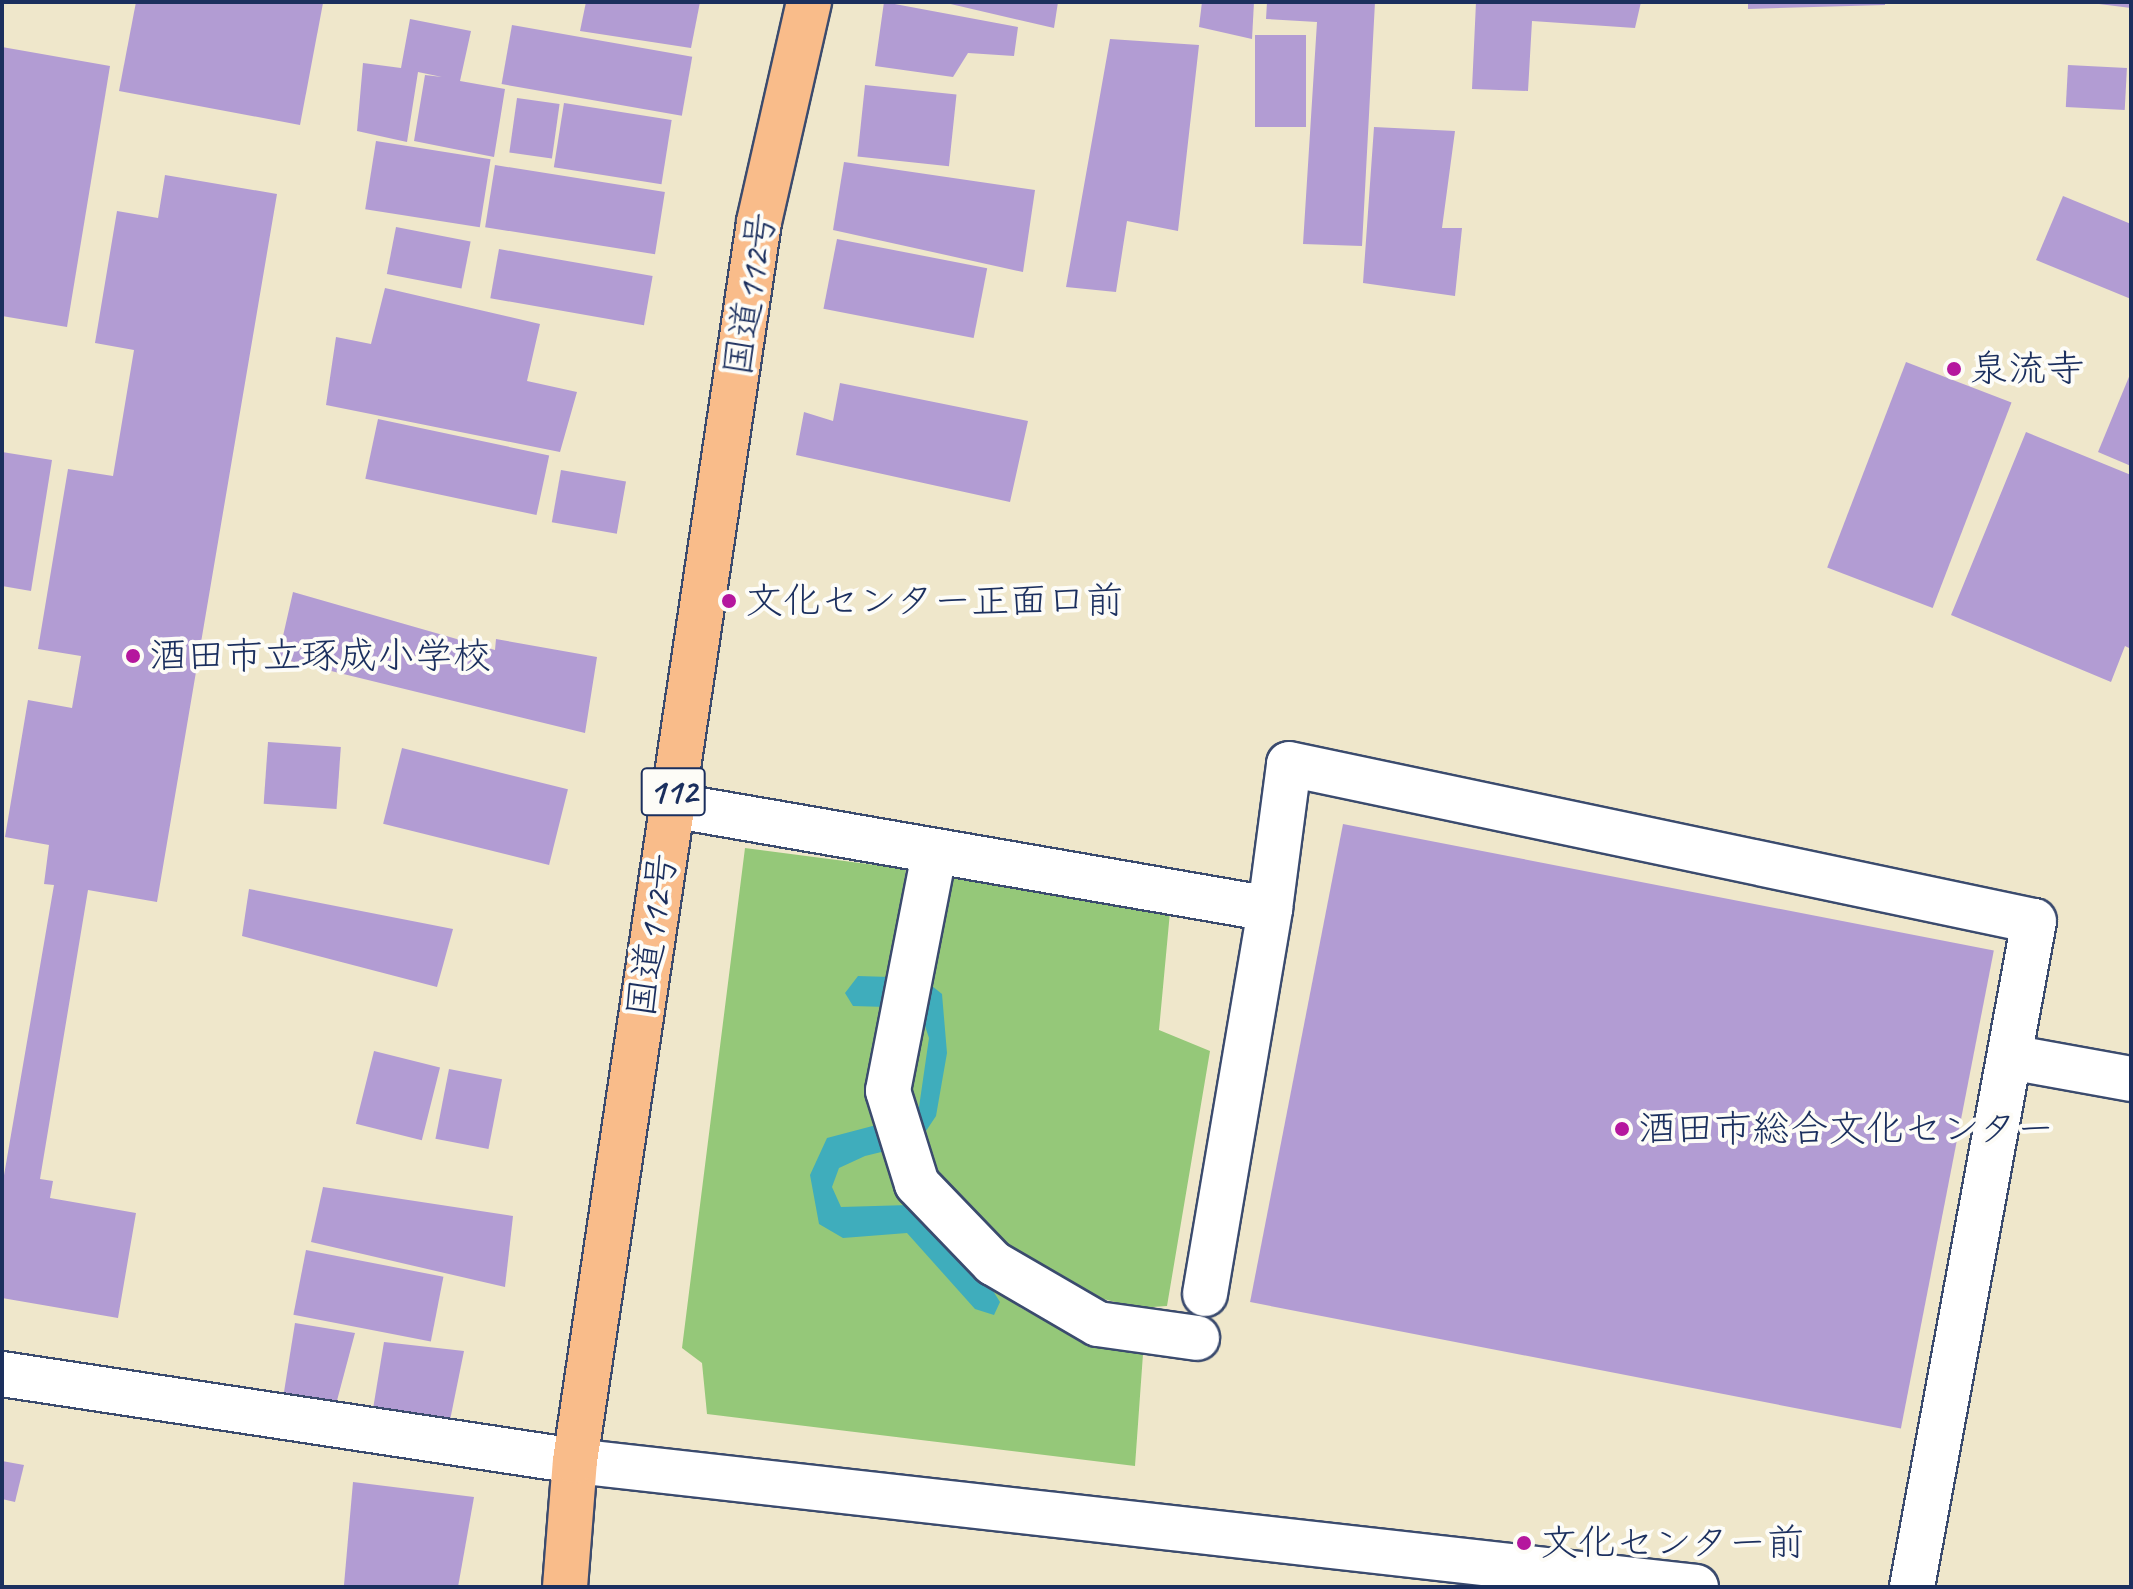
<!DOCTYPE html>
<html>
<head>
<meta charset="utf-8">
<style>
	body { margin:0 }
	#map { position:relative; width:2133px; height:1589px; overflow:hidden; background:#efe7cb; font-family:Caveat,"Klee One",sans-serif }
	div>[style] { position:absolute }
	.green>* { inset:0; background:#95c879 }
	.water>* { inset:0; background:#3fadbc }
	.building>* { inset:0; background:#b29cd3; transform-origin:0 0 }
	.roads { filter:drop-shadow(2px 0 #3b4b6e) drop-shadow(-2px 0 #3b4b6e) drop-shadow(0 2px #3b4b6e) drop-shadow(0 -2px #3b4b6e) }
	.minor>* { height:44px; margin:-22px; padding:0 22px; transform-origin:22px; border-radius:22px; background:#fff }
	.highway>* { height:44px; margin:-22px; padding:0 22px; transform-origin:22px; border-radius:22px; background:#f9bc8a }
	.dots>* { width:22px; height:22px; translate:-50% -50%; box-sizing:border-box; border:4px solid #fdfcf7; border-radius:50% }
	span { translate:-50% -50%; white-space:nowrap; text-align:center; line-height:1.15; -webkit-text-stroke:8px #fdfcf7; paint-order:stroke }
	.shield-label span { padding:2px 6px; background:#fdfcf7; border:2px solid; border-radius:6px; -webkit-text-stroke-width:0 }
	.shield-label { font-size:36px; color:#1b2f5e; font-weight:700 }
	.street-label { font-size:38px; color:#1b2f5e }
	.poi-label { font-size:38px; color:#1b2f5e }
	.left { translate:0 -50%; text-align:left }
	.frame { position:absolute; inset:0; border:4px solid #1b2f5e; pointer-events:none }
</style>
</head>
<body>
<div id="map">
	<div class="green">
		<div style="clip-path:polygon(745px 848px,906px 869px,870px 1114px,896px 1189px,1021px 1308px,1085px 1342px,1143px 1354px,1135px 1466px,707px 1414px,702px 1363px,682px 1348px)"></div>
		<div style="clip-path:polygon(946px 877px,1170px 912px,1159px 1030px,1210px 1051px,1167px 1306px,1138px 1308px,1069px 1290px,988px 1236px,932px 1170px,907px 1091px)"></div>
	</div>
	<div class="water">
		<div style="clip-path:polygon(858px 976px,922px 978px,942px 994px,947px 1053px,936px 1116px,918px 1143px,865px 1156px,839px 1168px,832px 1187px,841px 1207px,909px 1205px,990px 1286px,1000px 1302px,994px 1315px,975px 1309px,907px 1233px,843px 1238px,819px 1224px,810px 1175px,827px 1138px,918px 1114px,929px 1038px,919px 1008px,853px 1006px,845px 993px)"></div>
	</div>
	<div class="building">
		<div style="clip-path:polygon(136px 2px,323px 3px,300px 125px,119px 91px)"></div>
		<div style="clip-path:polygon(586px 2px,700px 2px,691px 48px,580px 31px)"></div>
		<div style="clip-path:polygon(884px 2px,1018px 27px,1014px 56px,968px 53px,953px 77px,875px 66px)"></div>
		<div style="clip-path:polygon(942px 2px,1058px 2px,1054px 28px)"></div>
		<div style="clip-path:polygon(1202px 2px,1254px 2px,1252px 39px,1199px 27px)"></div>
		<div style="clip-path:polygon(1267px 2px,1375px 2px,1362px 246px,1303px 244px,1317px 22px,1266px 19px)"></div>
		<div style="clip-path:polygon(1476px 2px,1641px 2px,1635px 28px,1532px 21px,1528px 91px,1472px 89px)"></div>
		<div style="clip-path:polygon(1748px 2px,1885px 2px,1885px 5px,1748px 9px)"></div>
		<div style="clip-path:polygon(2099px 2px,2131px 2px,2131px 8px,2099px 4px)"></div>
		<div style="clip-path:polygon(410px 19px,471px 31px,460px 81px,505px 89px,494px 157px,414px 141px,425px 75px,442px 77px,418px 72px,407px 142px,357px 131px,363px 63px,401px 68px)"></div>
		<div style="left:512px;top:25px;width:183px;height:60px;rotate:10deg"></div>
		<div style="left:1255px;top:35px;width:51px;height:92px"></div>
		<div style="clip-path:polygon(1110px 39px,1199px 45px,1178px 231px,1127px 221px,1116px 292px,1066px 287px)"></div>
		<div style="clip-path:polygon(2px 47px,110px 66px,67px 327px,2px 316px)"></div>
		<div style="left:2068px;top:65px;width:59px;height:42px;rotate:3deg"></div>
		<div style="left:865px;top:85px;width:92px;height:72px;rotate:6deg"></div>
		<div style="left:517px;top:98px;width:43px;height:55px;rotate:8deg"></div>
		<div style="left:564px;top:103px;width:109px;height:65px;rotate:9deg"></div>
		<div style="clip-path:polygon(1374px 127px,1455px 131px,1442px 228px,1462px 228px,1455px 296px,1363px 283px)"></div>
		<div style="left:376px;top:141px;width:116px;height:69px;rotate:9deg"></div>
		<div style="clip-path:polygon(844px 162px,1035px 190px,1023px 272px,833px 230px)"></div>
		<div style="left:495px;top:165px;width:172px;height:63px;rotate:9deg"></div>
		<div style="clip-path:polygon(165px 175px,277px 194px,157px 902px,88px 890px,40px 1179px,53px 1181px,50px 1198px,136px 1213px,118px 1318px,2px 1298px,2px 1187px,54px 885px,44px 884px,49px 845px,5px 837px,28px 700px,72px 708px,81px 656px,38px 649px,68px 469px,113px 476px,134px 350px,95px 343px,117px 211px,158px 218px)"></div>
		<div style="clip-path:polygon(2063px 196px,2131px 224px,2131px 299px,2036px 260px)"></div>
		<div style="left:396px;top:227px;width:76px;height:48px;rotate:11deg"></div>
		<div style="left:837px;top:239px;width:153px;height:71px;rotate:11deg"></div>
		<div style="left:499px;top:249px;width:156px;height:50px;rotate:10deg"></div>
		<div style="clip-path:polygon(385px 288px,540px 324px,527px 381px,577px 392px,560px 452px,326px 405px,336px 337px,371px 344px)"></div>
		<div style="left:1906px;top:362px;width:113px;height:220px;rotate:21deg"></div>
		<div style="clip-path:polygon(2131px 372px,2131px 466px,2098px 452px)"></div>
		<div style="clip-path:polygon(840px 383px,1028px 421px,1010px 502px,796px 455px,804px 412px,833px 421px)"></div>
		<div style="left:378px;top:419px;width:175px;height:61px;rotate:12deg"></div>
		<div style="clip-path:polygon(2026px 432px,2131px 475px,2131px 649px,2125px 646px,2111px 682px,1951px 615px)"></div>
		<div style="clip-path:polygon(2px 452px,52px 460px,31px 591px,2px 586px)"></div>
		<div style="left:561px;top:470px;width:66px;height:53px;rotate:10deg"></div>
		<div style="clip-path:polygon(293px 592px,495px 650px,496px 639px,597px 657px,585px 733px,278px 658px)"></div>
		<div style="left:268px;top:742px;width:73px;height:62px;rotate:4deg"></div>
		<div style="left:402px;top:748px;width:171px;height:78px;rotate:14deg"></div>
		<div style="left:1343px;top:824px;width:663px;height:487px;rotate:11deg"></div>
		<div style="clip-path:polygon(249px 889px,453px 929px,437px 987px,242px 936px)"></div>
		<div style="left:374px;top:1051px;width:68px;height:75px;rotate:14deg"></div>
		<div style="left:449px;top:1069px;width:54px;height:71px;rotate:11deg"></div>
		<div style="clip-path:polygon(323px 1187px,513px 1216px,505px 1287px,311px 1242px)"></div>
		<div style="left:306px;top:1250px;width:140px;height:66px;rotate:11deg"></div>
		<div style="clip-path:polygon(295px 1323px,355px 1333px,335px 1408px,284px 1392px)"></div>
		<div style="clip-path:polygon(384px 1342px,464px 1351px,448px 1430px,373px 1409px)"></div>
		<div style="clip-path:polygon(2px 1461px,24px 1465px,15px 1502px,2px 1499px)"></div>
		<div style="clip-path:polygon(353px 1482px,474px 1497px,458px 1587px,344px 1585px)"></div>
	</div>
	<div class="roads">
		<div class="minor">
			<div style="left:671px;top:805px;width:608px;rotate:9.85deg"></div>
			<div style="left:1270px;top:909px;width:146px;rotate:-82.5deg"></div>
			<div style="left:1289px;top:764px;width:761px;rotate:11.9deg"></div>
			<div style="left:2034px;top:921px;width:677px;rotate:100.38deg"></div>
			<div style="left:934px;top:854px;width:241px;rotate:101deg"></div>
			<div style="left:888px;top:1091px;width:97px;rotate:72.7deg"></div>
			<div style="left:917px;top:1184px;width:110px;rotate:46.1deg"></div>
			<div style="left:993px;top:1263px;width:121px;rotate:30.2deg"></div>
			<div style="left:1098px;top:1324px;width:100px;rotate:8deg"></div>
			<div style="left:2010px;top:1057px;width:123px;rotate:10.3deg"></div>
			<div style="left:1205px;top:1294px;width:390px;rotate:-80.4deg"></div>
			<div style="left:2px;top:1374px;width:580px;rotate:8.63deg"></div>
			<div style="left:575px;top:1461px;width:1128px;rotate:6.41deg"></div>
		</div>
		<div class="highway">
			<div style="left:565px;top:1587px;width:126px;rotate:-85.5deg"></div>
			<div style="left:575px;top:1461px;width:1253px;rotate:-81.55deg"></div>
			<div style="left:759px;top:222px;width:226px;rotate:-77.2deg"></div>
		</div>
	</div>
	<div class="dots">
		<div style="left:1954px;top:369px;background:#b5179e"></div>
		<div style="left:729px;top:601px;background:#b5179e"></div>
		<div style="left:133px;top:656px;background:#b5179e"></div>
		<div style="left:1622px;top:1129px;background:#b5179e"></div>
		<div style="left:1524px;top:1543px;background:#b5179e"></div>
	</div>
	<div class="shield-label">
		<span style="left:673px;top:792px">112</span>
	</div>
	<div class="street-label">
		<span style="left:750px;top:294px;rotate:-81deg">国道112号</span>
		<span style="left:652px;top:935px;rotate:-82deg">国道112号</span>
	</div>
	<div class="poi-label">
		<span class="left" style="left:1970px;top:369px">泉流寺</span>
		<span class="left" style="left:745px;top:601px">文化センター正面口前</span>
		<span class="left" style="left:149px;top:656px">酒田市立琢成小学校</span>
		<span class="left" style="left:1638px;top:1129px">酒田市総合文化センター</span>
		<span class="left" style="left:1540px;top:1543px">文化センター前</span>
	</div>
	<div class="frame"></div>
</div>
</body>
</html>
